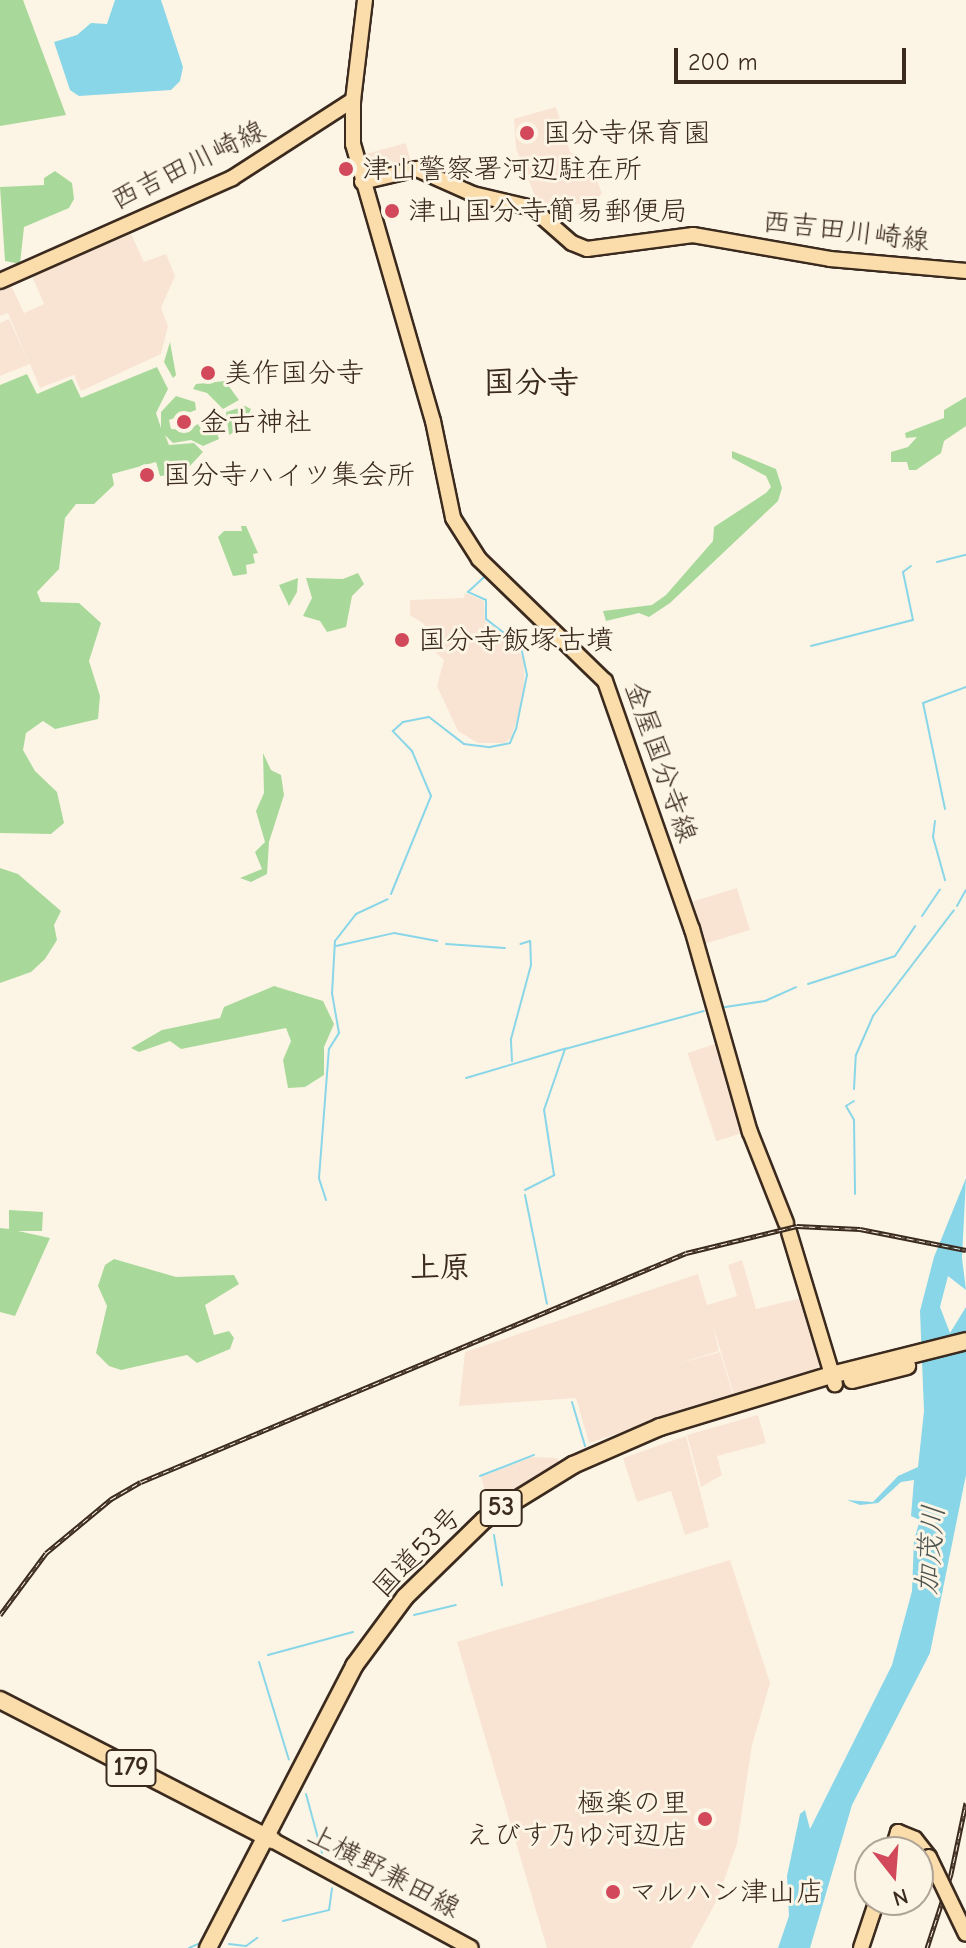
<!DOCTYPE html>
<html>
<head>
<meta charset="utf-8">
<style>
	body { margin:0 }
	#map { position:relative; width:966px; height:1948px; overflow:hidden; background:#fcf5e5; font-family:"Comic Neue","Klee One",sans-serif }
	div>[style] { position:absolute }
	.built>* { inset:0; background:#f9e4d3; transform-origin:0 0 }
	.green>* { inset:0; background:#a9d99a }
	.water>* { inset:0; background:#89d6e8 }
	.stream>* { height:2px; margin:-1px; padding:0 1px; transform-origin:1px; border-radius:1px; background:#89d6e8 }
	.roads { filter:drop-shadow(2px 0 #3b2a1e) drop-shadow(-2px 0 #3b2a1e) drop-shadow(0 2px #3b2a1e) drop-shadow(0 -2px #3b2a1e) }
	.major>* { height:14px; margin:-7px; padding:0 7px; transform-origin:7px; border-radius:7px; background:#fbddab }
	.highway>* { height:16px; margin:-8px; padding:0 8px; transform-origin:8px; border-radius:8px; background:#fbddab }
	.rail>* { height:5px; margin-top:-2.5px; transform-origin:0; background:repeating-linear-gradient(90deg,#fcf5e5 0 6px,#3b2a1e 0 12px); box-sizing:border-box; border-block:2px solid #3b2a1e }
	.bridges { filter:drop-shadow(2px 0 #3b2a1e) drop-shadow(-2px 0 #3b2a1e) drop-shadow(0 2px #3b2a1e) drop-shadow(0 -2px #3b2a1e) }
	.major-bridge>* { height:14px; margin:-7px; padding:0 7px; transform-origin:7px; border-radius:7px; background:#fbddab }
	.dots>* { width:22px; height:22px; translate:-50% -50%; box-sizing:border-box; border:4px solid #fcf5e5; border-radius:50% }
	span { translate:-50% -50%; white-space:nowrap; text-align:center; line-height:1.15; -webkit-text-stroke:6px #fcf5e5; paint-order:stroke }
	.shield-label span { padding:2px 6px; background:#fcf5e5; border:2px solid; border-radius:6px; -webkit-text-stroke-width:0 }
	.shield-label { font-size:26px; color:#3b2a1e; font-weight:700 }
	.poi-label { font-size:28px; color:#3b2a1e }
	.left { translate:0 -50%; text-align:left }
	.right { translate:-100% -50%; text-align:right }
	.street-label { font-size:28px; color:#3b2a1e }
	.neighbourhood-label { font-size:30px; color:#3b2a1e; font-weight:700 }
	.water-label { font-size:30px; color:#4e5550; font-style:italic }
	.quarter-label { font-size:32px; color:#3b2a1e; font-weight:700 }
	.north { position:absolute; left:854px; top:1836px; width:80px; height:80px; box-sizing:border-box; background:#fcf5e5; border:2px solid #afa495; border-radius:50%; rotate:163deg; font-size:22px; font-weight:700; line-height:32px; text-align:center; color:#3b2a1e }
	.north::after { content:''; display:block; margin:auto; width:28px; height:36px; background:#d1495b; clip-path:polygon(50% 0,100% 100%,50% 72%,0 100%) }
	.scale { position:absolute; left:674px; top:48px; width:232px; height:36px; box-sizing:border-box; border:4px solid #3b2a1e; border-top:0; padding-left:10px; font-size:24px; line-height:28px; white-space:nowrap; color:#3b2a1e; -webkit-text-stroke:6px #fcf5e5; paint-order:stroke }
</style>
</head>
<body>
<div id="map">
	<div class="built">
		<div style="clip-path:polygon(556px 107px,570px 152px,579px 156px,573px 166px,596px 178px,602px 193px,594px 203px,555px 206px,548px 213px,539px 207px,516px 148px,514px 119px)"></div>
		<div style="clip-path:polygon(406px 143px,411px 164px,367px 172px,362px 155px)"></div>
		<div style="clip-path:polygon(131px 234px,144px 262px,166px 254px,175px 276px,161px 308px,168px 326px,161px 354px,81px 391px,74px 375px,40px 388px,30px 364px,0 376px,0 323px,9px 319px,29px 363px,8px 313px,0 316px,0 290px,11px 285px,24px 313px,44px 304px,32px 276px)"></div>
		<div style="clip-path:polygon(465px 593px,484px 601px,485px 621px,514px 640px,524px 660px,524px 695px,511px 738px,504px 743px,478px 743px,458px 731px,437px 686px,444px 660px,432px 649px,424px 624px,410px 615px,410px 600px,464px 598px)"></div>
		<div style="left:737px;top:888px;width:44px;height:46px;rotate:73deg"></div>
		<div style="left:718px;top:1043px;width:93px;height:32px;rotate:72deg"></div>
		<div style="clip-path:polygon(742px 1260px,756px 1309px,802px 1298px,820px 1362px,816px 1371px,734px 1395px,713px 1326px,719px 1351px,673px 1365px,720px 1352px,733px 1395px,589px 1443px,576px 1398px,459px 1406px,465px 1352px,698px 1274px,707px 1305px,737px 1296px,728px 1265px)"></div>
		<div style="clip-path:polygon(758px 1415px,766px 1443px,717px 1456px,722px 1475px,701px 1487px,687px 1435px)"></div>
		<div style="clip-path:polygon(686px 1436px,709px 1527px,685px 1535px,671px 1491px,637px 1502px,623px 1458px)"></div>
		<div style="clip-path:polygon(532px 1457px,557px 1458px,560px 1463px,489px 1504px,481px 1477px)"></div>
		<div style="clip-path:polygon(730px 1560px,770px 1683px,752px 1745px,737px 1844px,717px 1900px,691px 1948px,547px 1948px,457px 1642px)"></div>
	</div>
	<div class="green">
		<div style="clip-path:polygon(0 0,23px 0,66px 115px,0 126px)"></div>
		<div style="clip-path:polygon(55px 171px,72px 183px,74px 199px,69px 208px,24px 227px,20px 264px,5px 261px,0 187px,44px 185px,44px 178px)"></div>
		<div style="clip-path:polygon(170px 342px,176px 375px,173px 378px,164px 362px)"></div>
		<div style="clip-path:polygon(157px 367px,168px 389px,156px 413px,161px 428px,161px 412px,176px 396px,195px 402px,196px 410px,169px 420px,171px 429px,188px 430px,198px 424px,203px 432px,216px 430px,219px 439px,203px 446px,191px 440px,173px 443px,165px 435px,169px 445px,194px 443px,203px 452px,189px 467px,170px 475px,160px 476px,156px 462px,112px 474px,114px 485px,94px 504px,76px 504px,65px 518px,59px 569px,37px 592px,41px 602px,79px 603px,101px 623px,89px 661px,100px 696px,98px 719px,55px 729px,43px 721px,26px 733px,23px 750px,35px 771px,57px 792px,64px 823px,51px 834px,0 833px,0 385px,27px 374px,37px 394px,72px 379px,81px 398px)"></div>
		<div style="clip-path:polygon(225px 381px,239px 400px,223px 409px,207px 393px,193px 389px,196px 384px)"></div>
		<div style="clip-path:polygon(966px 397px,966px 426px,944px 441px,941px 453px,916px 470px,909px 470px,907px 462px,891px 462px,891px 452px,908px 447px,917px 437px,906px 438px,905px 433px,944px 418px,944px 410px)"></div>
		<div style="clip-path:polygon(245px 406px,251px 409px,244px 426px,229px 435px,226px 412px)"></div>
		<div style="clip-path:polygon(732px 451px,776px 469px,782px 488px,778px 501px,670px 603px,649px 617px,639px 613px,606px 621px,603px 611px,652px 605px,666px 595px,713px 541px,714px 527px,766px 493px,771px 487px,766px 476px,732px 458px)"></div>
		<div style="clip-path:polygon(241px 526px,246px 526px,258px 553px,253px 554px,255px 563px,246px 565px,247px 574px,233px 576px,218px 537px,224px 531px,242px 531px)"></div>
		<div style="clip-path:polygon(358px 573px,364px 584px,352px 596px,346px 627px,327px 632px,320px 621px,303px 616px,312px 598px,306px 578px,343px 579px)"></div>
		<div style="clip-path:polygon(298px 578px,297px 592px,289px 606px,279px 585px)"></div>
		<div style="clip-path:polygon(263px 753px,271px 770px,281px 775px,284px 795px,269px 842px,267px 874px,251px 882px,240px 878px,262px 869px,255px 852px,265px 842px,256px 811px,264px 793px)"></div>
		<div style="clip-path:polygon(0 868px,18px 874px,61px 911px,54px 925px,57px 940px,45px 959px,31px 972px,0 983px)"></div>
		<div style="clip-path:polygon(274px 986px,323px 1001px,334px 1024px,324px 1047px,324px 1075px,305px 1087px,288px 1088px,283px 1060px,291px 1041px,286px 1028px,181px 1049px,170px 1041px,139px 1052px,131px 1048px,162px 1030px,220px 1018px,224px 1007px)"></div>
		<div style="clip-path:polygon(9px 1210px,43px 1212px,42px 1231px,18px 1231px,50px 1238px,15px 1316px,0 1312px,0 1228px,9px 1229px)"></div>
		<div style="clip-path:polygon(114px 1259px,176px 1277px,234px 1275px,239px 1284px,205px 1305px,214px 1335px,229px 1331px,234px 1338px,230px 1349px,197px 1363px,187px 1355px,121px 1370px,109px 1366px,96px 1353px,107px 1306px,98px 1286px,105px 1265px)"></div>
	</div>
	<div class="water">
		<div style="clip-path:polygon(115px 0,161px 0,183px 67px,180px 81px,171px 90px,79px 96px,70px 90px,54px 42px,77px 35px,91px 23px,107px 24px)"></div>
		<div style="clip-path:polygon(966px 1178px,962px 1258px,966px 1290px,948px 1276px,940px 1307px,950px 1333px,966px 1307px,966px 1475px,930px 1653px,852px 1805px,810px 1948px,778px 1948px,789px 1916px,787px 1876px,800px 1814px,805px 1810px,810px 1829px,892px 1665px,912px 1591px,914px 1540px,920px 1520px,911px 1516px,914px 1480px,901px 1482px,878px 1503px,860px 1505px,847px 1500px,873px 1502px,898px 1476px,918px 1467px,924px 1411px,920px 1311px,934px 1257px)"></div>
	</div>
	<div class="stream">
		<div style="left:937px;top:562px;width:30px;rotate:-14deg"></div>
		<div style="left:811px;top:646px;width:105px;rotate:-14.3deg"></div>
		<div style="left:913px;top:620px;width:49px;rotate:-101.8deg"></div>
		<div style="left:903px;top:572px;width:10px;rotate:-37deg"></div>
		<div style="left:945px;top:809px;width:108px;rotate:-101.7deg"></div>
		<div style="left:923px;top:703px;width:46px;rotate:-20.4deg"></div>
		<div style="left:935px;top:821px;width:16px;rotate:97deg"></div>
		<div style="left:933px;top:837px;width:45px;rotate:74.4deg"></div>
		<div style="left:391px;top:894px;width:106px;rotate:-67.8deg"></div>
		<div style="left:431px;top:796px;width:49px;rotate:-112.9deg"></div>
		<div style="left:412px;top:751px;width:28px;rotate:-134deg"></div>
		<div style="left:393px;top:731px;width:13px;rotate:-42deg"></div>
		<div style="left:403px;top:722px;width:26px;rotate:-11deg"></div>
		<div style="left:429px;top:717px;width:44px;rotate:37.6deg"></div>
		<div style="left:464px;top:744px;width:26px;rotate:7deg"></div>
		<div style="left:490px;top:747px;width:20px;rotate:-11deg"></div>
		<div style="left:510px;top:743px;width:15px;rotate:-67deg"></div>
		<div style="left:516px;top:729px;width:55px;rotate:-78.5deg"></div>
		<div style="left:527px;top:675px;width:30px;rotate:-102deg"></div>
		<div style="left:521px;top:646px;width:44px;rotate:-142.4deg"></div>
		<div style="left:486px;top:619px;width:19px;rotate:-90deg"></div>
		<div style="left:486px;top:600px;width:20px;rotate:-156deg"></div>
		<div style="left:468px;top:592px;width:25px;rotate:-43deg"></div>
		<div style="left:486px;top:575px;width:6px;rotate:45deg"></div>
		<div style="left:957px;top:906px;width:18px;rotate:-61deg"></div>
		<div style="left:922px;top:916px;width:32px;rotate:-56deg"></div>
		<div style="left:446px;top:944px;width:59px;rotate:3.9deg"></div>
		<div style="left:336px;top:946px;width:59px;rotate:-12.6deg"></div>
		<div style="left:394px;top:933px;width:44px;rotate:10.5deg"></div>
		<div style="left:808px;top:984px;width:91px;rotate:-17.8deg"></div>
		<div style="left:895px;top:956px;width:36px;rotate:-56deg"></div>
		<div style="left:719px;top:1008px;width:47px;rotate:-8.7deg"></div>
		<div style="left:765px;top:1001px;width:34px;rotate:-24deg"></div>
		<div style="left:512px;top:1061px;width:22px;rotate:-93deg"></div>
		<div style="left:511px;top:1039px;width:77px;rotate:-74.9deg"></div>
		<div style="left:531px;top:965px;width:24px;rotate:-92deg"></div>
		<div style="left:530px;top:941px;width:10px;rotate:163deg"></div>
		<div style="left:466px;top:1078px;width:102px;rotate:-16.5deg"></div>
		<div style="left:854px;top:1089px;width:34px;rotate:-87deg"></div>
		<div style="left:856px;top:1055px;width:43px;rotate:-66.4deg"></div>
		<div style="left:873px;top:1016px;width:133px;rotate:-52.6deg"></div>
		<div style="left:854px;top:1101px;width:9px;rotate:148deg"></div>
		<div style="left:846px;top:1106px;width:16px;rotate:60deg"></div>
		<div style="left:854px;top:1120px;width:74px;rotate:89.2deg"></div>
		<div style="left:525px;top:1190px;width:33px;rotate:-27deg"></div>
		<div style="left:554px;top:1175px;width:66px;rotate:-98.7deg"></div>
		<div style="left:544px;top:1110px;width:65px;rotate:-71deg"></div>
		<div style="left:565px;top:1049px;width:144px;rotate:-15.3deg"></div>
		<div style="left:525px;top:1195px;width:111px;rotate:78.6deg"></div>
		<div style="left:326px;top:1200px;width:23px;rotate:-108deg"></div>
		<div style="left:319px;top:1178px;width:129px;rotate:-85.6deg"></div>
		<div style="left:329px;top:1049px;width:19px;rotate:-58deg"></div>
		<div style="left:339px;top:1033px;width:40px;rotate:-100deg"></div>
		<div style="left:332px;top:994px;width:53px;rotate:-86.8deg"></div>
		<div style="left:335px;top:941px;width:34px;rotate:-52deg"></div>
		<div style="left:356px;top:914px;width:35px;rotate:-25deg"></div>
		<div style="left:572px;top:1402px;width:46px;rotate:73.5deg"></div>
		<div style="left:480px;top:1476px;width:58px;rotate:-21.3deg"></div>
		<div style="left:494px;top:1535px;width:51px;rotate:80.9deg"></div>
		<div style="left:414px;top:1615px;width:43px;rotate:-13.4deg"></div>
		<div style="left:268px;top:1655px;width:88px;rotate:-15.1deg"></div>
		<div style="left:259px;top:1662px;width:102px;rotate:73deg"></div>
		<div style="left:306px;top:1794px;width:61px;rotate:74.8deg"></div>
		<div style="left:283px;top:1921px;width:47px;rotate:-13.4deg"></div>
		<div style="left:329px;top:1910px;width:22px;rotate:-82deg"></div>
		<div style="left:229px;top:1944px;width:17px;rotate:7deg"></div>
		<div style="left:246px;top:1946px;width:14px;rotate:-36deg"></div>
		<div style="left:189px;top:1948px;width:10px;rotate:-24deg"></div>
	</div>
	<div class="roads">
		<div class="major">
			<div style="left:365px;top:0;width:101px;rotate:96.8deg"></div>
			<div style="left:353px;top:100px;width:44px;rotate:90deg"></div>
			<div style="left:353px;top:144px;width:288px;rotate:73.9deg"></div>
			<div style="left:433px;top:421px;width:99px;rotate:78.3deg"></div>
			<div style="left:453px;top:518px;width:49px;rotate:57.6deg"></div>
			<div style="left:479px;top:559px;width:175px;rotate:44.1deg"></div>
			<div style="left:605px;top:681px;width:263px;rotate:70.7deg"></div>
			<div style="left:692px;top:929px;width:211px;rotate:74.1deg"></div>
			<div style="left:750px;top:1132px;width:98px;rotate:68.4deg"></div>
			<div style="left:362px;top:182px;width:57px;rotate:-13.3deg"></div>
			<div style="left:417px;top:169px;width:61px;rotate:24.1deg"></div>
			<div style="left:473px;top:194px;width:61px;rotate:13.3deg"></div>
			<div style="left:532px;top:208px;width:53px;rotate:41.2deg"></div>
			<div style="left:572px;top:243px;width:16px;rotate:22deg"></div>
			<div style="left:587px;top:249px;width:107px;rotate:-7.5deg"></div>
			<div style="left:693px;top:235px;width:139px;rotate:9.9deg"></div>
			<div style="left:830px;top:259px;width:137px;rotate:5deg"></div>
			<div style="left:0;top:281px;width:254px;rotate:-23.9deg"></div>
			<div style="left:232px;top:178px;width:144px;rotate:-32.8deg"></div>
			<div style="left:789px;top:1232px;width:159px;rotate:73.2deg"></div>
			<div style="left:272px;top:1840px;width:226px;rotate:28.5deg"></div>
			<div style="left:892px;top:1852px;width:21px;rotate:-73deg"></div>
			<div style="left:898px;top:1832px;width:18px;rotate:22deg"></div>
			<div style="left:915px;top:1839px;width:23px;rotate:52deg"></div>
			<div style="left:861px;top:1948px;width:51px;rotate:-71.6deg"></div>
		</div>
		<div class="highway">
			<div style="left:852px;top:1380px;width:57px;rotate:-14.3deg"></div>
			<div style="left:0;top:1700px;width:306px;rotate:27.2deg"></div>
			<div style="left:208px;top:1948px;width:318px;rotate:-62.6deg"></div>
			<div style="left:354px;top:1666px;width:86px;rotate:-53.5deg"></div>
			<div style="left:405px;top:1597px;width:110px;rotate:-44.3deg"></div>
			<div style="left:484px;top:1520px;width:105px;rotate:-31.7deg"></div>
			<div style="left:573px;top:1465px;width:95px;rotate:-23.6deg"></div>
			<div style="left:660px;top:1427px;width:179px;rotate:-16.9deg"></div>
			<div style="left:831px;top:1375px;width:139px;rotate:-14.1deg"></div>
		</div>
	</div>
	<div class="rail">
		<div style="left:0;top:1615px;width:77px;rotate:-53.4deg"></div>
		<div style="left:46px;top:1553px;width:85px;rotate:-39.7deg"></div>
		<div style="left:111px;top:1499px;width:34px;rotate:-30deg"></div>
		<div style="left:141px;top:1482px;width:591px;rotate:-22.79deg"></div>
		<div style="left:686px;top:1253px;width:114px;rotate:-13.7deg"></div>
		<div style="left:797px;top:1226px;width:63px;rotate:2.7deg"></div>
		<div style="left:860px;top:1229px;width:108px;rotate:11.2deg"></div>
		<div style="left:927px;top:1948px;width:78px;rotate:-72deg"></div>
		<div style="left:951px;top:1874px;width:73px;rotate:-78.1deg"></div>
	</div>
	<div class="bridges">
		<div class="major-bridge">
			<div style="left:929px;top:1857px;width:85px;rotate:64.3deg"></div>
		</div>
	</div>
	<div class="dots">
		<div style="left:527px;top:133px;background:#d1495b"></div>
		<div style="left:346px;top:169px;background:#d1495b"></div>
		<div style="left:392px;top:211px;background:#d1495b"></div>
		<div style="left:208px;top:373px;background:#d1495b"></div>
		<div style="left:184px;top:422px;background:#d1495b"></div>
		<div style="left:147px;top:475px;background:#d1495b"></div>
		<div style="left:402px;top:640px;background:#d1495b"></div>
		<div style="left:705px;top:1819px;background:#d1495b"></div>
		<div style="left:613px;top:1892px;background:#d1495b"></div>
	</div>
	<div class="shield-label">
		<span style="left:501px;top:1508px">53</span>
		<span style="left:131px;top:1768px">179</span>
	</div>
	<div class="poi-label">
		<span class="left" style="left:543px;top:133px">国分寺保育園</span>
		<span class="left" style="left:362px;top:169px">津山警察署河辺駐在所</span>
		<span class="left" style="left:408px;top:211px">津山国分寺簡易郵便局</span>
		<span class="left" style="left:224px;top:373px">美作国分寺</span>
		<span class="left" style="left:200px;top:422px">金古神社</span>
		<span class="left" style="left:163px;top:475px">国分寺ハイツ集会所</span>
		<span class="left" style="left:418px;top:640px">国分寺飯塚古墳</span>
		<span class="right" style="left:689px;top:1819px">極楽の里<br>えびす乃ゆ河辺店</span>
		<span class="left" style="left:629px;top:1892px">マルハン津山店</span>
	</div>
	<div class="street-label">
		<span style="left:188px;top:165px;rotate:-26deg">西吉田川崎線</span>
		<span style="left:846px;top:231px;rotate:7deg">西吉田川崎線</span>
		<span style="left:661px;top:762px;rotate:71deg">金屋国分寺線</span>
		<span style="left:417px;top:1552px;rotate:-46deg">国道53号</span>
		<span style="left:384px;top:1871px;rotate:28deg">上横野兼田線</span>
	</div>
	<div class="neighbourhood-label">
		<span style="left:440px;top:1268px">上原</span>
	</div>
	<div class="water-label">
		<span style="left:931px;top:1550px;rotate:-85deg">加茂川</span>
	</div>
	<div class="quarter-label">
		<span style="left:531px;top:383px">国分寺</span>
	</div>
	<div class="north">N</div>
	<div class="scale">200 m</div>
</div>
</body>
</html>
